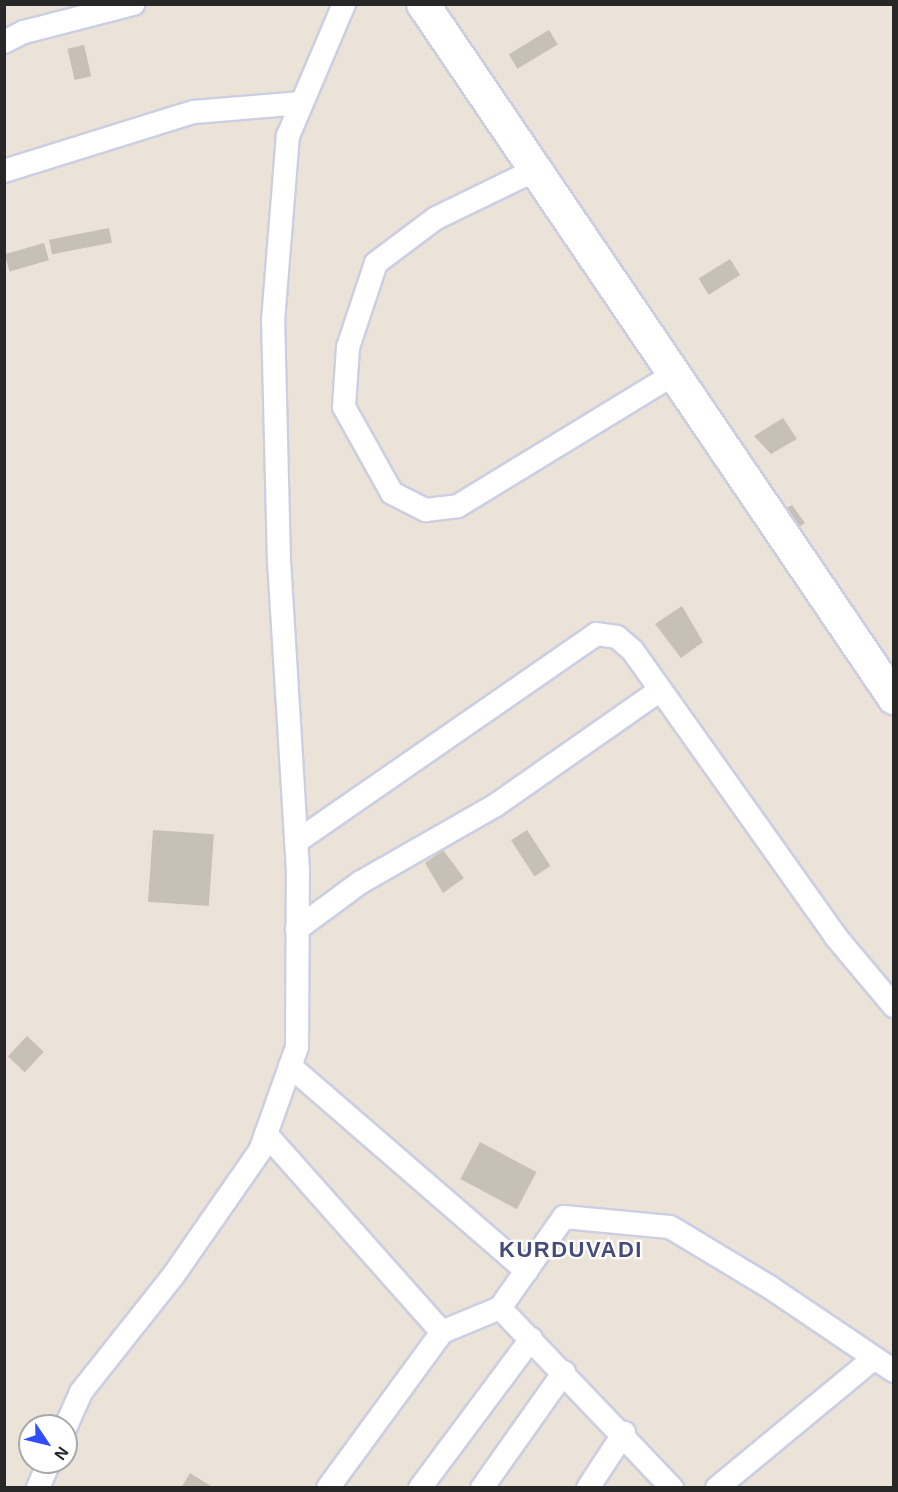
<!DOCTYPE html>
<html>
<head>
<meta charset="utf-8">
<style>
	body { margin:0 }
	#map { position:relative; width:898px; height:1492px; overflow:hidden; background:#ebe3d7; font-family:Arial,sans-serif }
	div>[style] { position:absolute }
	.building>* { inset:0; background:#c6c0b7; transform-origin:0 0 }
	.roads { filter:drop-shadow(2px 0 #cccfe2) drop-shadow(-2px 0 #cccfe2) drop-shadow(0 2px #cccfe2) drop-shadow(0 -2px #cccfe2) }
	.minor>* { height:22px; margin:-11px; padding:0 11px; transform-origin:11px; border-radius:11px; background:#fff }
	.secondary>* { height:32px; margin:-16px; padding:0 16px; transform-origin:16px; border-radius:16px; background:#fff }
	span { translate:-50% -50%; white-space:nowrap; text-align:center; line-height:1.15; -webkit-text-stroke:4.5px #fff; paint-order:stroke }
	.district-label { font-size:22px; color:#454c7a; font-weight:700; letter-spacing:1.5px }
	.frame { position:absolute; inset:0; border:6px solid #272727; pointer-events:none }
	.north { position:absolute; left:18px; top:1414px; width:60px; height:60px; box-sizing:border-box; background:#fff; border:2px solid #a9a9a9; border-radius:50%; rotate:125deg; font-size:16px; font-weight:700; line-height:24px; text-align:center; color:#272727 }
	.north::after { content:''; display:block; margin:auto; width:21px; height:27px; background:#304eff; clip-path:polygon(50% 0,100% 100%,50% 72%,0 100%) }
</style>
</head>
<body>
<div id="map">
	<div class="building">
		<div style="left:549px;top:30px;width:17px;height:47px;rotate:59deg"></div>
		<div style="left:84px;top:45px;width:32px;height:17px;rotate:77deg"></div>
		<div style="left:109px;top:228px;width:15px;height:61px;rotate:79deg"></div>
		<div style="left:44px;top:243px;width:18px;height:41px;rotate:74deg"></div>
		<div style="left:730px;top:259px;width:19px;height:37px;rotate:58deg"></div>
		<div style="clip-path:polygon(783px 418px,797px 439px,771px 454px,754px 436px)"></div>
		<div style="clip-path:polygon(792px 505px,805px 523px,791px 532px,779px 512px)"></div>
		<div style="clip-path:polygon(682px 606px,703px 642px,681px 658px,655px 624px)"></div>
		<div style="left:153px;top:830px;width:61px;height:72px;rotate:4deg"></div>
		<div style="left:527px;top:830px;width:43px;height:19px;rotate:57deg"></div>
		<div style="clip-path:polygon(443px 850px,464px 878px,443px 893px,425px 863px)"></div>
		<div style="left:27px;top:1036px;width:23px;height:28px;rotate:43deg"></div>
		<div style="left:480px;top:1142px;width:64px;height:42px;rotate:28deg"></div>
		<div style="clip-path:polygon(190px 1473px,214px 1488px,181px 1488px)"></div>
	</div>
	<div class="roads">
		<div class="minor">
			<div style="left:4px;top:42px;width:22px;rotate:-27deg"></div>
			<div style="left:24px;top:32px;width:113px;rotate:-14.4deg"></div>
			<div style="left:535px;top:170px;width:110px;rotate:154.1deg"></div>
			<div style="left:436px;top:218px;width:75px;rotate:143.1deg"></div>
			<div style="left:376px;top:263px;width:89px;rotate:108.4deg"></div>
			<div style="left:348px;top:347px;width:60px;rotate:93.8deg"></div>
			<div style="left:344px;top:407px;width:98px;rotate:60.8deg"></div>
			<div style="left:392px;top:493px;width:38px;rotate:27deg"></div>
			<div style="left:426px;top:510px;width:32px;rotate:-7deg"></div>
			<div style="left:458px;top:506px;width:253px;rotate:-31.4deg"></div>
			<div style="left:4px;top:171px;width:199px;rotate:-17.3deg"></div>
			<div style="left:194px;top:112px;width:108px;rotate:-4.8deg"></div>
			<div style="left:296px;top:842px;width:365px;rotate:-34.7deg"></div>
			<div style="left:596px;top:634px;width:21px;rotate:8deg"></div>
			<div style="left:617px;top:637px;width:21px;rotate:41deg"></div>
			<div style="left:633px;top:651px;width:351px;rotate:54.6deg"></div>
			<div style="left:836px;top:937px;width:90px;rotate:50deg"></div>
			<div style="left:297px;top:929px;width:79px;rotate:-36.3deg"></div>
			<div style="left:361px;top:882px;width:155px;rotate:-29.7deg"></div>
			<div style="left:496px;top:805px;width:200px;rotate:-35deg"></div>
			<div style="left:290px;top:1066px;width:313px;rotate:40.9deg"></div>
			<div style="left:266px;top:1134px;width:265px;rotate:48.4deg"></div>
			<div style="left:500px;top:1308px;width:249px;rotate:46.3deg"></div>
			<div style="left:66px;top:1426px;width:37px;rotate:-66deg"></div>
			<div style="left:81px;top:1392px;width:148px;rotate:-51.6deg"></div>
			<div style="left:173px;top:1276px;width:152px;rotate:-55.2deg"></div>
			<div style="left:260px;top:1151px;width:110px;rotate:-70.4deg"></div>
			<div style="left:297px;top:1047px;width:176px;rotate:-89.7deg"></div>
			<div style="left:298px;top:871px;width:310px;rotate:-93.5deg"></div>
			<div style="left:279px;top:562px;width:241px;rotate:-91.4deg"></div>
			<div style="left:273px;top:321px;width:186px;rotate:-85.4deg"></div>
			<div style="left:288px;top:136px;width:143px;rotate:-67deg"></div>
			<div style="left:38px;top:1488px;width:28px;rotate:-67deg"></div>
			<div style="left:328px;top:1488px;width:193px;rotate:-53.8deg"></div>
			<div style="left:442px;top:1332px;width:63px;rotate:-22.5deg"></div>
			<div style="left:500px;top:1308px;width:111px;rotate:-54.9deg"></div>
			<div style="left:564px;top:1217px;width:106px;rotate:5.4deg"></div>
			<div style="left:670px;top:1227px;width:118px;rotate:31.1deg"></div>
			<div style="left:771px;top:1288px;width:148px;rotate:34deg"></div>
			<div style="left:420px;top:1488px;width:186px;rotate:-53.3deg"></div>
			<div style="left:482px;top:1488px;width:142px;rotate:-54.7deg"></div>
			<div style="left:588px;top:1488px;width:66px;rotate:-56.8deg"></div>
			<div style="left:717px;top:1488px;width:204px;rotate:-39.6deg"></div>
		</div>
		<div class="secondary">
			<div style="left:423px;top:4px;width:839px;rotate:55.84deg"></div>
		</div>
	</div>
	<div class="district-label">
		<span style="left:571px;top:1250px">KURDUVADI</span>
	</div>
	<div class="frame"></div>
	<div class="north">N</div>
</div>
</body>
</html>
